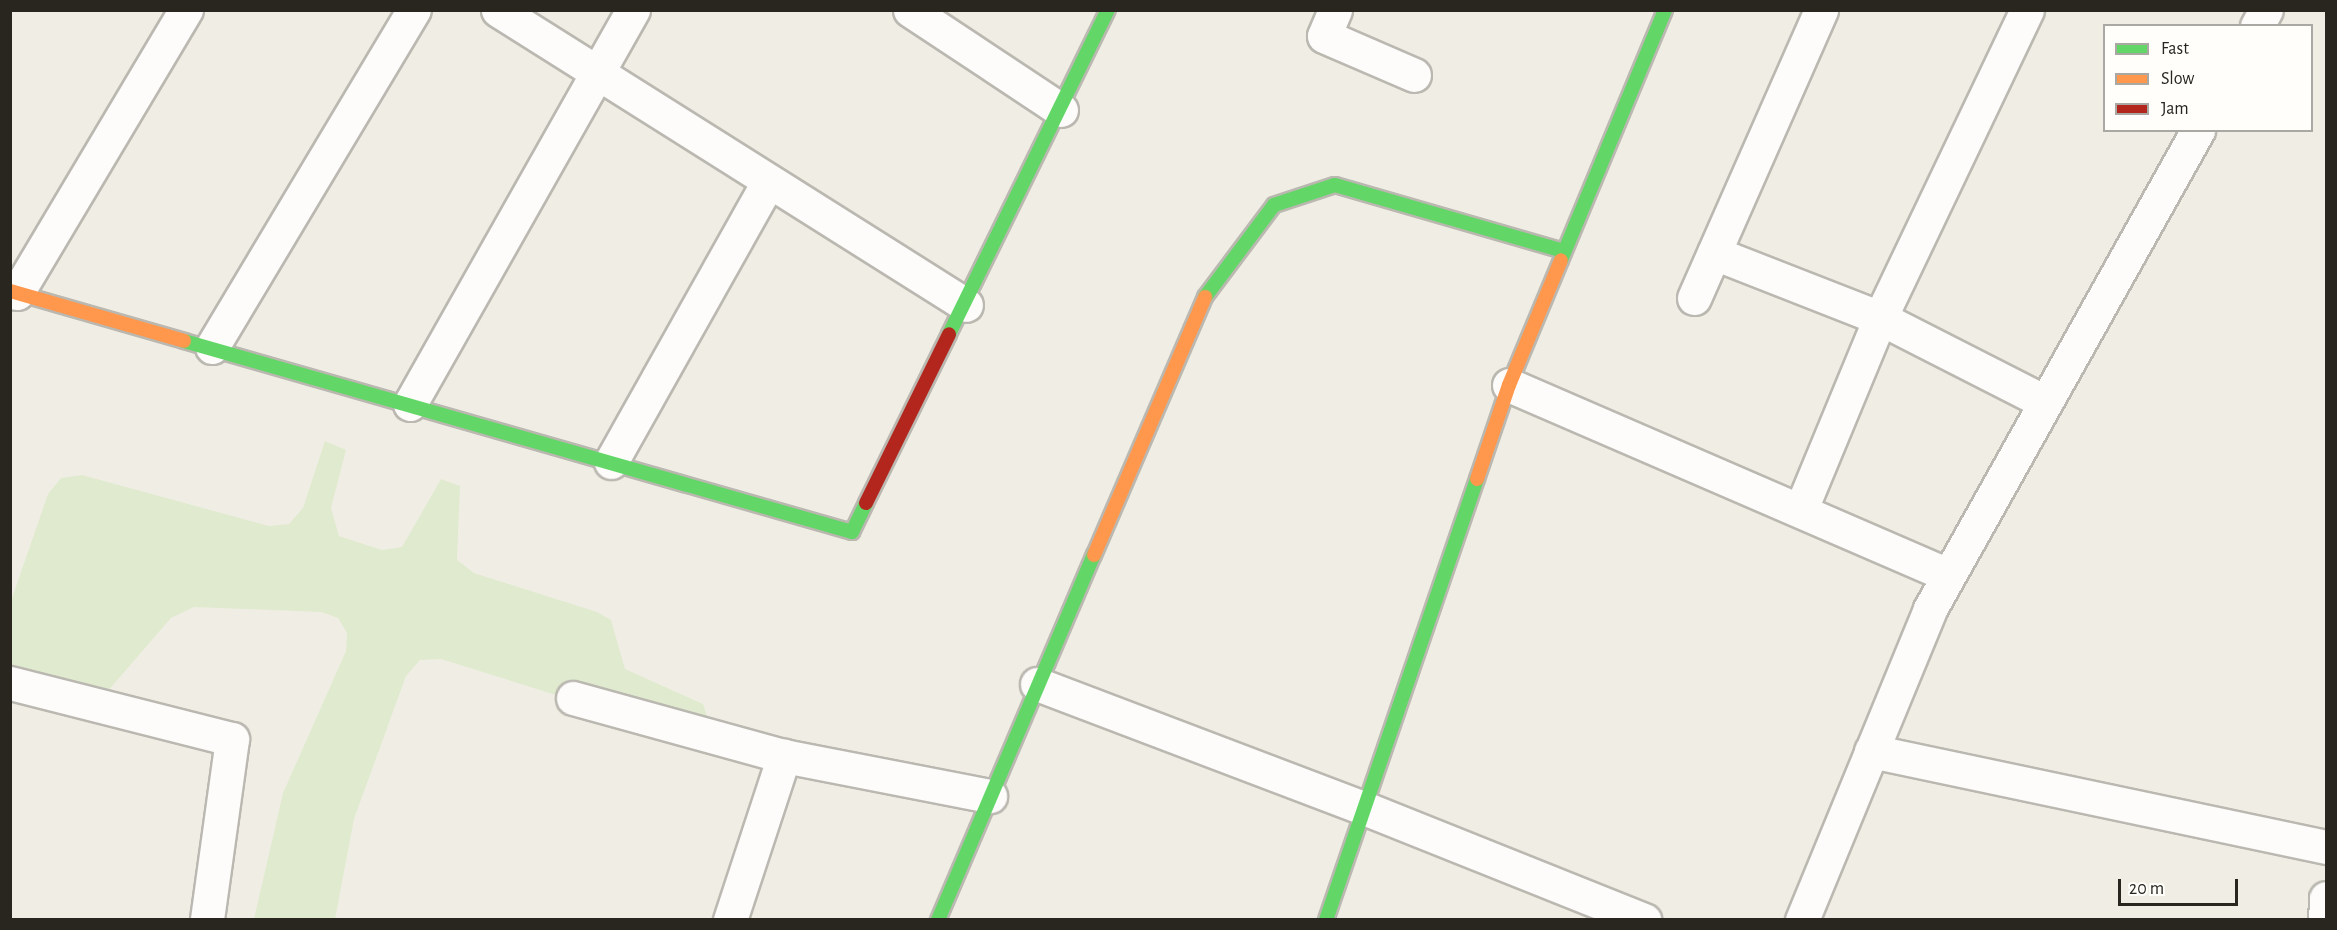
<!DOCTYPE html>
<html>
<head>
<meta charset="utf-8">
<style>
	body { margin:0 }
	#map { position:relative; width:2337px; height:930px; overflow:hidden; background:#f0eee4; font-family:"Alegreya Sans",sans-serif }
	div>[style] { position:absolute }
	.green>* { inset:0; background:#e0eacf }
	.roads { filter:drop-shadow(2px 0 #bab8b0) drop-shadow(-2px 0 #bab8b0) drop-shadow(0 2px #bab8b0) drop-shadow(0 -2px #bab8b0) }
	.street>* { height:33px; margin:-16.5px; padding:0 16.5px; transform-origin:16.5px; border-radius:16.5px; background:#fdfcfb }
	.fast>* { height:14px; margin:-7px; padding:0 7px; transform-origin:7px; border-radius:7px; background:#63d668 }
	.slow>* { height:14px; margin:-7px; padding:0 7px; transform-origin:7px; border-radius:7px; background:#ff974d }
	.jam>* { height:14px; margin:-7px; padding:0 7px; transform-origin:7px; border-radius:7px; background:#b3261e }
	span { translate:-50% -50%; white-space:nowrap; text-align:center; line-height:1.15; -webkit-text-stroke:5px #fffefa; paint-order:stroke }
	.frame { position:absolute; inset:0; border:12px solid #28261f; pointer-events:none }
	.legend { position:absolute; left:2103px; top:24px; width:210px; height:108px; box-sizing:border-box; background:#fffefa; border:2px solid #a9a8a2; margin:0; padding:8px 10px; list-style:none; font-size:18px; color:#28261f }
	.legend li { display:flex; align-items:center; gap:12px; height:30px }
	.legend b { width:30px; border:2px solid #a9a8a2 }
	.scale { position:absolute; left:2118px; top:879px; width:120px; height:27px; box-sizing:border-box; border:3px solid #28261f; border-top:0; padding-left:8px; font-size:18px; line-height:21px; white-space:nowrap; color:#28261f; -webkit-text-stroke:4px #fffefa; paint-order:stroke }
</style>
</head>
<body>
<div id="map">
	<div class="green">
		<div style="clip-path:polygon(325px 441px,346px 450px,331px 508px,339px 536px,382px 550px,402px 547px,441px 479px,460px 486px,457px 560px,474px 573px,597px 612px,611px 620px,625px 669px,703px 704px,716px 745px,441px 659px,420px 660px,406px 676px,354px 819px,335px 919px,254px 919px,283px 793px,346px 651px,347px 633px,338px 618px,321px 612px,194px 607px,171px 618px,100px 700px,11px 687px,11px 601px,48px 494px,61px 478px,82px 475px,269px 526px,289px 524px,303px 508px)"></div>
	</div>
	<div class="roads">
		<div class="street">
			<div style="left:498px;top:10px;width:553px;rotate:32.22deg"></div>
			<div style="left:910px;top:10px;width:181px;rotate:33.5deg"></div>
			<div style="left:1335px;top:10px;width:28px;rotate:113deg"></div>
			<div style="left:1324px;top:36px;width:98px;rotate:23.4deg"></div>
			<div style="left:2257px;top:26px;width:18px;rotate:-61deg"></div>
			<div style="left:1714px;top:253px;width:178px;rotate:21.4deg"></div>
			<div style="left:1880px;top:318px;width:185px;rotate:27deg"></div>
			<div style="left:17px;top:293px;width:330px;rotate:-59.2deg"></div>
			<div style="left:1694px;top:298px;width:315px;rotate:-66.2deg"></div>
			<div style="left:212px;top:347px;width:393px;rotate:-59.1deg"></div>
			<div style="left:1509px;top:385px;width:478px;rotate:23.4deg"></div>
			<div style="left:410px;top:404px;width:453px;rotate:-60.5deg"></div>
			<div style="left:611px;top:462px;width:322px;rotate:-60.7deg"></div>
			<div style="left:1801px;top:509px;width:207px;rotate:-67.5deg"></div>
			<div style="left:1880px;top:318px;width:341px;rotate:-64.5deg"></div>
			<div style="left:10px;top:683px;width:229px;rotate:14.2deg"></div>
			<div style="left:232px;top:739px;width:183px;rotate:97.9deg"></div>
			<div style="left:1037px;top:684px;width:350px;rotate:20.8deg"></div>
			<div style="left:1364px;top:808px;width:302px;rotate:21.8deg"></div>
			<div style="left:573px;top:698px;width:219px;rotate:15.4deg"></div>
			<div style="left:784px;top:756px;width:210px;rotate:11deg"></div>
			<div style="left:1871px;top:751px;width:465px;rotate:11.9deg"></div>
			<div style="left:730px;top:920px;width:173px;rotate:-71.8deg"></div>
			<div style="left:1802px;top:920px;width:336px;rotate:-67.6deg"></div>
			<div style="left:1930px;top:609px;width:549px;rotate:-60.77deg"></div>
			<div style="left:2325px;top:920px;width:22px;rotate:-87deg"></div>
		</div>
		<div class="fast">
			<div style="left:1561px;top:260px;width:271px;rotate:-67.4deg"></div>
			<div style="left:1205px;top:297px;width:115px;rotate:-53.1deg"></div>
			<div style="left:1274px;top:205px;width:64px;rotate:-18.2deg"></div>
			<div style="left:1335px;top:185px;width:237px;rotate:16.1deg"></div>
			<div style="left:949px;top:334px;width:361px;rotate:-63.9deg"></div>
			<div style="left:184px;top:341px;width:695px;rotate:15.96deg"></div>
			<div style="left:852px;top:532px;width:32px;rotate:-64deg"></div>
			<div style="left:938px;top:920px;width:397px;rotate:-66.9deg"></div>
			<div style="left:1326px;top:920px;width:466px;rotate:-71.1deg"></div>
		</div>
		<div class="slow">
			<div style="left:10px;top:291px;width:181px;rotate:16deg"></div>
			<div style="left:1477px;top:479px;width:99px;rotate:-71.2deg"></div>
			<div style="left:1509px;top:385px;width:135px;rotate:-67.4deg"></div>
			<div style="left:1094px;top:555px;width:281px;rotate:-66.7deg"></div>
		</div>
		<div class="jam">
			<div style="left:866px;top:503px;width:188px;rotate:-63.8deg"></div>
		</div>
	</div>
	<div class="frame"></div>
	<ul class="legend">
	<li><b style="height:8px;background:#63d668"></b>Fast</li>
	<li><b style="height:8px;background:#ff974d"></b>Slow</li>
	<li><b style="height:8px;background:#b3261e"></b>Jam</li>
	</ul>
	<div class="scale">20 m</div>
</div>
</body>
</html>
